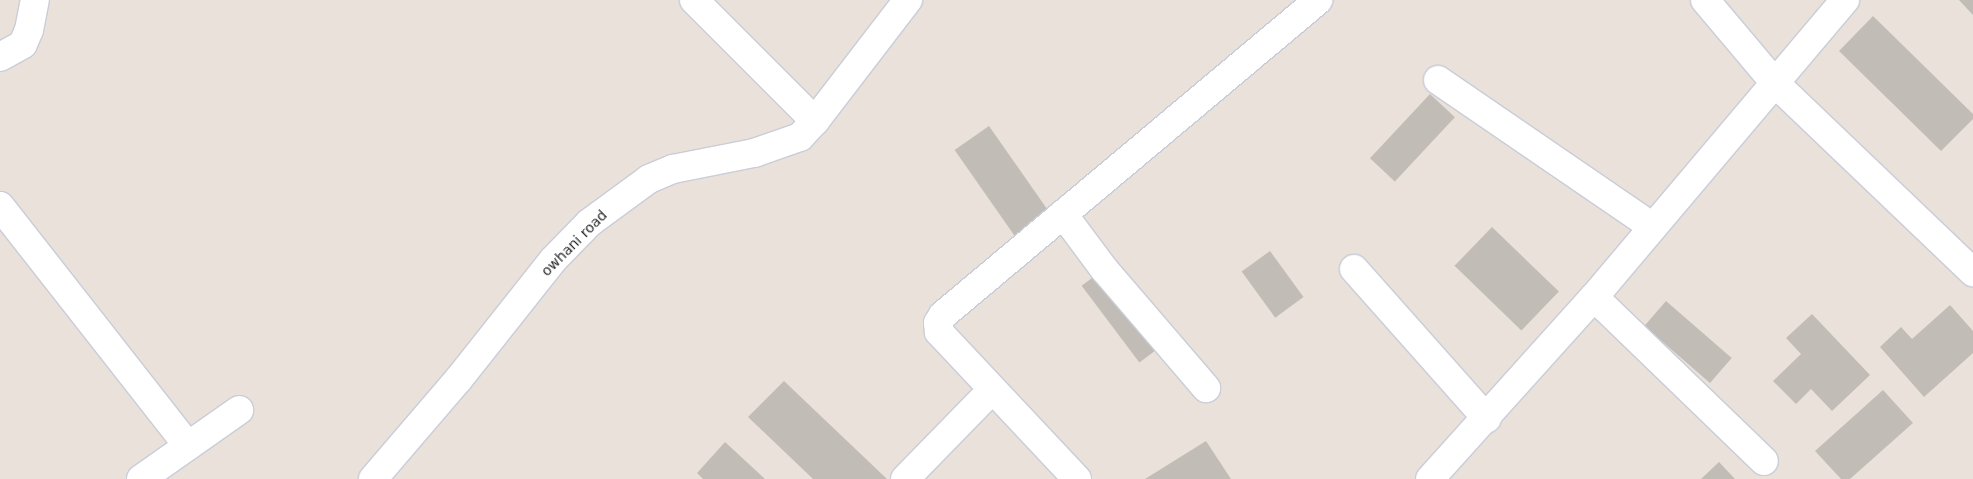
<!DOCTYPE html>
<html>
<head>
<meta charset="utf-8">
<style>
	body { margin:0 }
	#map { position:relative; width:1973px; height:479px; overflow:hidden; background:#e9e1da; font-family:"DejaVu Sans",sans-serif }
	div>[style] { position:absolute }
	.building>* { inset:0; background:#c1bdb6; transform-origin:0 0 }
	.roads { filter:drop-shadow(1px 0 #c9cdd8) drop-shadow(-1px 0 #c9cdd8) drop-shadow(0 1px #c9cdd8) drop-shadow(0 -1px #c9cdd8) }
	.minor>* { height:28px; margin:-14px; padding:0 14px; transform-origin:14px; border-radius:14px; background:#fff }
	span { translate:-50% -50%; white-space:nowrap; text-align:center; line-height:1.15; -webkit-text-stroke:4px #fff; paint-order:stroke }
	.street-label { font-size:14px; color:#282828 }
</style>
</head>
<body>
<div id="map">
	<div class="building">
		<div style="clip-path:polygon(1959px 0,1973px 0,1973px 15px)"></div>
		<div style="clip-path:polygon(1873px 16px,1973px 114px,1973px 119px,1941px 151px,1839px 51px)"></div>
		<div style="left:1430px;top:94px;width:34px;height:88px;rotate:43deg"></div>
		<div style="left:989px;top:126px;width:107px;height:42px;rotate:55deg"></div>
		<div style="left:1492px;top:227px;width:93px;height:54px;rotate:44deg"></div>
		<div style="left:1270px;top:251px;width:57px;height:35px;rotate:54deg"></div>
		<div style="left:1104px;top:269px;width:96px;height:28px;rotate:53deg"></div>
		<div style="left:1666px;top:301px;width:87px;height:33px;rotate:41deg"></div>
		<div style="clip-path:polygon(1950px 305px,1973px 331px,1973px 353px,1924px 397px,1880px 347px,1901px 327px,1912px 339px)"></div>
		<div style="clip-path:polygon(1812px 314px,1870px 375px,1832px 411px,1811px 389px,1796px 404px,1773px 381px,1801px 354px,1786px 338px)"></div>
		<div style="clip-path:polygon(784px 381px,887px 479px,813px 479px,748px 417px)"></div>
		<div style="clip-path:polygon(1883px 390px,1913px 423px,1850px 479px,1841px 479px,1815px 451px)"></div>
		<div style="clip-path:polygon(1206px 441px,1231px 479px,1145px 479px)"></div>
		<div style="clip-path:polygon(725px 442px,765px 479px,703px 479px,697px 473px)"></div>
		<div style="clip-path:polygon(1719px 462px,1735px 479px,1701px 479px)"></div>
	</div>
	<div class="roads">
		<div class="minor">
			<div style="left:694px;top:0;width:171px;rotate:45deg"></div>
			<div style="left:1705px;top:0;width:109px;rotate:49.9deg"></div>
			<div style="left:1775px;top:83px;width:274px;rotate:43.7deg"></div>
			<div style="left:0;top:57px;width:26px;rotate:-29deg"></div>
			<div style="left:23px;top:44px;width:15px;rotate:-67deg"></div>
			<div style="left:29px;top:30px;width:31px;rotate:-79deg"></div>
			<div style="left:1438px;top:80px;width:260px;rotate:34.4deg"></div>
			<div style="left:0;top:206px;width:305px;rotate:51.9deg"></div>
			<div style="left:1063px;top:214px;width:69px;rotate:53.3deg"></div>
			<div style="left:1104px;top:269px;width:157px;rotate:49.4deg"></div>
			<div style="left:1354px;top:269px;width:200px;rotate:48.4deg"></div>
			<div style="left:1594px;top:297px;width:236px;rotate:44deg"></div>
			<div style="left:141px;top:479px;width:120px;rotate:-35.1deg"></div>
			<div style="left:373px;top:479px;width:130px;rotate:-49.4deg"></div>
			<div style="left:458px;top:380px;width:154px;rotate:-51.6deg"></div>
			<div style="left:554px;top:259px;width:50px;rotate:-45.8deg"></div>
			<div style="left:589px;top:223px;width:74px;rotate:-36.3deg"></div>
			<div style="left:649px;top:179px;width:26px;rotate:-23deg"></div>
			<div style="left:673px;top:169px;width:83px;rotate:-11.2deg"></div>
			<div style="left:754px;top:153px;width:49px;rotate:-19.2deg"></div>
			<div style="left:800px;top:137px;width:22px;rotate:-47deg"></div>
			<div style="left:815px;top:121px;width:153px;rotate:-52.5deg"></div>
			<div style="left:905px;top:479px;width:124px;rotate:-45.7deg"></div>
			<div style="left:1077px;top:479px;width:202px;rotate:-133.2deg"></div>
			<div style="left:939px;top:332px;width:9px;rotate:-96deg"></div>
			<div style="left:938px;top:323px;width:9px;rotate:-58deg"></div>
			<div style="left:943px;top:315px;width:490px;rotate:-40deg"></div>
			<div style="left:1430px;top:479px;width:245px;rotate:-48deg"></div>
			<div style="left:1594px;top:297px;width:389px;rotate:-49.8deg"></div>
		</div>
	</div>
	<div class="street-label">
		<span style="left:574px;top:243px;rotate:-45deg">owhani road</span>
	</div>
</div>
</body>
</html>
